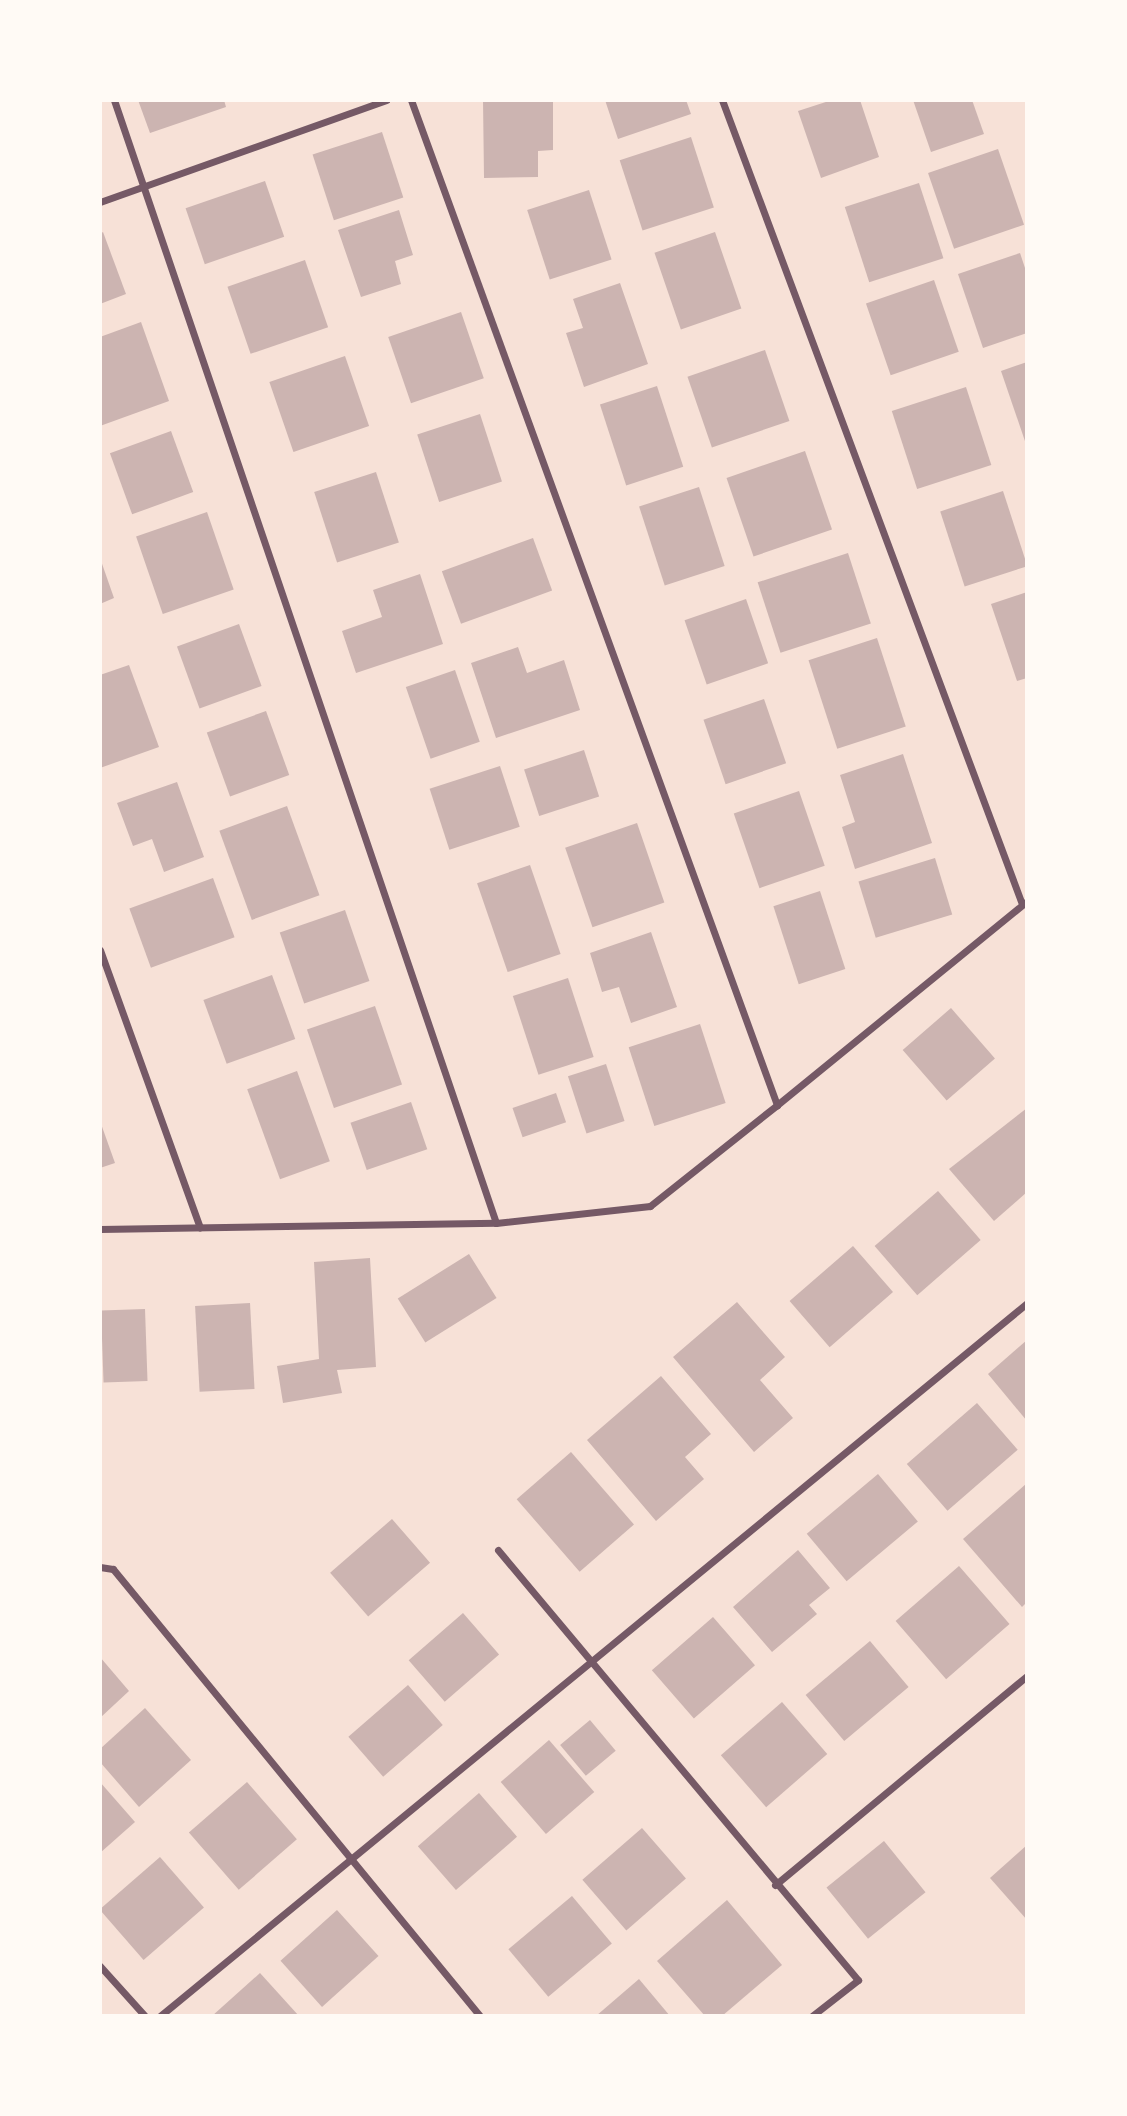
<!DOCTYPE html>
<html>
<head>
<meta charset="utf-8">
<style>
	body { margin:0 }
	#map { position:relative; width:1127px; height:2116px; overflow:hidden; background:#f7e1d7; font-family:Cabin,sans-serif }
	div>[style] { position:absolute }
	.building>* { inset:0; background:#ccb4b1; transform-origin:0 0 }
	.minor>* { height:7px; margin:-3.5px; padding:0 3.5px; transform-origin:3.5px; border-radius:3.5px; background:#755966 }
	span { translate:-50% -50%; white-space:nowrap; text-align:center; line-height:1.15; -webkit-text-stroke:6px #fffaf5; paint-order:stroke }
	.frame { position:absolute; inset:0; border:102px solid #fffaf5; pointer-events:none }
</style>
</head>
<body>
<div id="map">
	<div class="building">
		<div style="clip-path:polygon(138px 100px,224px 100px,226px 107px,150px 133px)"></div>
		<div style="clip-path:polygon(483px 100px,553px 100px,553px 150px,538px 151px,538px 177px,484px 178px)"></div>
		<div style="clip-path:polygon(605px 100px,686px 100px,691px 114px,618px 139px)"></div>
		<div style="clip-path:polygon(832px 100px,860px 100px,879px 157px,821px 178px,798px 111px)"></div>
		<div style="clip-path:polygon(913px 100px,972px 100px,984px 134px,931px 152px)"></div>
		<div style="left:382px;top:132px;width:69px;height:73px;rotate:72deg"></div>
		<div style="left:691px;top:137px;width:74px;height:75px;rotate:72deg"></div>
		<div style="left:998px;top:149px;width:80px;height:74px;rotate:71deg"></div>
		<div style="left:265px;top:181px;width:59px;height:84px;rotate:71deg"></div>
		<div style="left:919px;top:183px;width:79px;height:78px;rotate:72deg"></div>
		<div style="left:589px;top:190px;width:73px;height:65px;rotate:72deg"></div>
		<div style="clip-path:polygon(399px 210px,413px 255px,395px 261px,401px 284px,361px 297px,338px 230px)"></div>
		<div style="clip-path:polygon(103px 232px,126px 294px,100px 304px,100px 234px)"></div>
		<div style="left:715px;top:232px;width:81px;height:64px;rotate:71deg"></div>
		<div style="clip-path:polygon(1020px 253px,1027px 274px,1027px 333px,983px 348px,958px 274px)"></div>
		<div style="left:305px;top:260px;width:71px;height:82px;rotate:71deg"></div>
		<div style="left:934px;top:280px;width:76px;height:72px;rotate:71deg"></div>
		<div style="clip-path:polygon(620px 283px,648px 364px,584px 387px,566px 333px,583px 328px,573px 299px)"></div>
		<div style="left:461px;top:312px;width:70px;height:77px;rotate:71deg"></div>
		<div style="clip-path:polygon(141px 322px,169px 401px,100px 426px,100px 337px)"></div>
		<div style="left:765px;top:350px;width:75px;height:82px;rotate:71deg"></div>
		<div style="left:345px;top:356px;width:74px;height:80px;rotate:71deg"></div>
		<div style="clip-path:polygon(1027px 362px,1027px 447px,1001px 371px)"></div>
		<div style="left:657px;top:386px;width:85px;height:60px;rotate:72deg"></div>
		<div style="left:966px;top:387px;width:82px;height:78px;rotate:72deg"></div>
		<div style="left:480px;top:414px;width:71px;height:66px;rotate:72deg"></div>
		<div style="left:171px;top:431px;width:65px;height:65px;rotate:70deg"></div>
		<div style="left:805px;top:451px;width:83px;height:83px;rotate:71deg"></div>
		<div style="left:376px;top:472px;width:74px;height:65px;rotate:72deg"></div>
		<div style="left:699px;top:487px;width:83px;height:63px;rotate:72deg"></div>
		<div style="left:1003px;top:491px;width:79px;height:66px;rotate:72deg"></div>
		<div style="left:207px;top:512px;width:82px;height:75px;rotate:71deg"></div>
		<div style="left:533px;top:538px;width:56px;height:97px;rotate:70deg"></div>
		<div style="left:848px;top:553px;width:74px;height:95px;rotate:72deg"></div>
		<div style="clip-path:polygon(100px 558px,114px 598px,100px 604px)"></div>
		<div style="clip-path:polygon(420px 574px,443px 644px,356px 673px,342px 631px,382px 617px,373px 590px)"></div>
		<div style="clip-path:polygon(1027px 592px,1027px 678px,1017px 681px,991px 604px)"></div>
		<div style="left:746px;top:599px;width:68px;height:65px;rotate:71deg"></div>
		<div style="left:239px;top:624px;width:66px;height:66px;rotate:70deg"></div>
		<div style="left:877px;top:638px;width:93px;height:72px;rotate:72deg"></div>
		<div style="clip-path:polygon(518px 647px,527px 673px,564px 660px,580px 710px,496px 738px,471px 663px)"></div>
		<div style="clip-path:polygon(129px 665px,159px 747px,100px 768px,100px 675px)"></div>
		<div style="left:455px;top:670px;width:76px;height:52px;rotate:71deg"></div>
		<div style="left:764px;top:699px;width:68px;height:64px;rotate:71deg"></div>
		<div style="left:266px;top:711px;width:68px;height:63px;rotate:70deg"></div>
		<div style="left:584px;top:750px;width:49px;height:63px;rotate:72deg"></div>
		<div style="clip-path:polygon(903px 754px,932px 843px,855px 869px,842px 827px,855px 822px,840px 775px)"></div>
		<div style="left:500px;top:766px;width:64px;height:74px;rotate:72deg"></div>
		<div style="clip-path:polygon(177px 782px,204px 857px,164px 872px,152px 839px,133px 846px,117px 803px)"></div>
		<div style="left:799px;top:791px;width:79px;height:69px;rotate:71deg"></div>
		<div style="left:287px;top:806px;width:95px;height:72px;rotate:70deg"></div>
		<div style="left:637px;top:823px;width:84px;height:76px;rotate:71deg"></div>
		<div style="left:935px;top:858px;width:59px;height:80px;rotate:73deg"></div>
		<div style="left:530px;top:865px;width:94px;height:56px;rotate:71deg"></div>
		<div style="left:213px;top:878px;width:63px;height:89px;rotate:70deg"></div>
		<div style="left:820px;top:891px;width:82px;height:49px;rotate:72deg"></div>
		<div style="left:345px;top:910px;width:75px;height:69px;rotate:71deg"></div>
		<div style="clip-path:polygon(651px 932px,677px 1007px,631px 1023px,619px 987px,602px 992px,590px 953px)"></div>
		<div style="left:272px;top:975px;width:68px;height:73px;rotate:70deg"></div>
		<div style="left:568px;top:978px;width:83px;height:58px;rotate:72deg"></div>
		<div style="left:375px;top:1006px;width:83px;height:72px;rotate:71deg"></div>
		<div style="left:951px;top:1008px;width:67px;height:64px;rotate:49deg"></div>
		<div style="left:700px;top:1024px;width:83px;height:75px;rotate:72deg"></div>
		<div style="left:606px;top:1064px;width:60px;height:40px;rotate:72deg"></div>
		<div style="left:297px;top:1071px;width:96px;height:53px;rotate:70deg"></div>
		<div style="left:556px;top:1093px;width:31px;height:46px;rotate:71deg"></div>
		<div style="left:411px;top:1102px;width:50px;height:64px;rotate:71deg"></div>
		<div style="clip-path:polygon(1027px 1108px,1027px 1192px,994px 1221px,949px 1169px)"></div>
		<div style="clip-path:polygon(100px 1121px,115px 1163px,100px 1168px)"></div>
		<div style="left:938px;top:1191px;width:65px;height:84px;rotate:49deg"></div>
		<div style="left:853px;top:1246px;width:61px;height:84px;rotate:49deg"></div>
		<div style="left:469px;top:1254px;width:52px;height:84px;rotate:58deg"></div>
		<div style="clip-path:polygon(370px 1258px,376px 1367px,337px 1370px,342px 1393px,283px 1403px,277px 1366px,319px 1359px,314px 1262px)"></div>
		<div style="clip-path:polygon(737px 1302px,785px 1357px,760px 1380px,793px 1418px,754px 1452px,673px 1357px)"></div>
		<div style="left:250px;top:1303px;width:86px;height:55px;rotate:87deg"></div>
		<div style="left:145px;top:1309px;width:72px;height:44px;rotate:88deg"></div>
		<div style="clip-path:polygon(1027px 1340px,1027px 1421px,988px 1374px)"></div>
		<div style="clip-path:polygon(661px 1376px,711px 1434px,685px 1457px,704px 1479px,656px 1521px,587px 1440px)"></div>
		<div style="left:977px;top:1403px;width:62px;height:93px;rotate:49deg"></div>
		<div style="left:571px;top:1452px;width:96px;height:72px;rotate:49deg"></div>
		<div style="left:878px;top:1474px;width:62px;height:93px;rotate:50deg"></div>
		<div style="clip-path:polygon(1027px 1483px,1027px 1602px,1022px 1607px,963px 1539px)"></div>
		<div style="left:392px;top:1519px;width:58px;height:82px;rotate:49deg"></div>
		<div style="clip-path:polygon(798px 1550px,830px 1588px,809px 1605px,817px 1614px,772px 1652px,733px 1607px)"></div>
		<div style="left:959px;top:1566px;width:77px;height:84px;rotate:49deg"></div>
		<div style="left:463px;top:1613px;width:55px;height:72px;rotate:49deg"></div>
		<div style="left:713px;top:1617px;width:64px;height:81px;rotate:49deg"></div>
		<div style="left:870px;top:1641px;width:60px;height:84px;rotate:50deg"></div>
		<div style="clip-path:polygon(100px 1657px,129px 1691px,100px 1718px)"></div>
		<div style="left:408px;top:1685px;width:53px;height:79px;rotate:49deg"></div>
		<div style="left:782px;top:1702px;width:69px;height:81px;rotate:49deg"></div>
		<div style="clip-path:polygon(145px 1708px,191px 1760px,139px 1807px,100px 1762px,100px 1749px)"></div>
		<div style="left:590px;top:1720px;width:40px;height:39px;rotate:50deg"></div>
		<div style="left:549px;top:1740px;width:69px;height:64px;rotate:49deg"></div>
		<div style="clip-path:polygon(100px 1782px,135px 1822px,100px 1853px)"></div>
		<div style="left:247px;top:1782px;width:76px;height:77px;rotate:49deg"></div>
		<div style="left:479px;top:1793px;width:58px;height:81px;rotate:49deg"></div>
		<div style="left:642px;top:1828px;width:67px;height:79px;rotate:49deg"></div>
		<div style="left:884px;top:1841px;width:66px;height:74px;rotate:51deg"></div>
		<div style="clip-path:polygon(1027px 1845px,1027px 1920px,990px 1878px)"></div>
		<div style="left:160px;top:1857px;width:67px;height:80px;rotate:49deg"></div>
		<div style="left:572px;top:1896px;width:62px;height:83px;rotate:50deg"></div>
		<div style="clip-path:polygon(727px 1900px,782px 1965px,722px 2016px,705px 2016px,657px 1961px)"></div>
		<div style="left:337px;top:1910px;width:62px;height:76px;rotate:48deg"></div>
		<div style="clip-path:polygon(260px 1973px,299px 2016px,212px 2016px)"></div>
		<div style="clip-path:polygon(639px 1979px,670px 2016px,596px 2016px)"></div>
	</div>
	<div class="minor">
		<div style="left:114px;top:100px;width:1186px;rotate:71.21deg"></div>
		<div style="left:496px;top:1223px;width:155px;rotate:-6.3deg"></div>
		<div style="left:650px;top:1206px;width:162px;rotate:-38.5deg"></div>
		<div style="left:411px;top:100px;width:1070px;rotate:69.99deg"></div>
		<div style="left:777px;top:1105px;width:323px;rotate:-39.2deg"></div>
		<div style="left:722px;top:100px;width:858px;rotate:69.54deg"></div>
		<div style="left:100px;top:202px;width:304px;rotate:-19.6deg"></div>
		<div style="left:100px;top:950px;width:295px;rotate:70.2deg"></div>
		<div style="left:100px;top:1229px;width:396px;rotate:-0.9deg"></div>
		<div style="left:498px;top:1550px;width:561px;rotate:50.06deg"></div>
		<div style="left:858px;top:1980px;width:58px;rotate:142deg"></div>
		<div style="left:100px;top:1567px;width:13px;rotate:9deg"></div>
		<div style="left:113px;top:1569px;width:578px;rotate:50.61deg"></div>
		<div style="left:775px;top:1885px;width:327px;rotate:-39.7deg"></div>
		<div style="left:100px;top:1966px;width:67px;rotate:48deg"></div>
		<div style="left:160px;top:2016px;width:1123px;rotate:-39.43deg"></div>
	</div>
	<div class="frame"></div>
</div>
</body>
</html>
